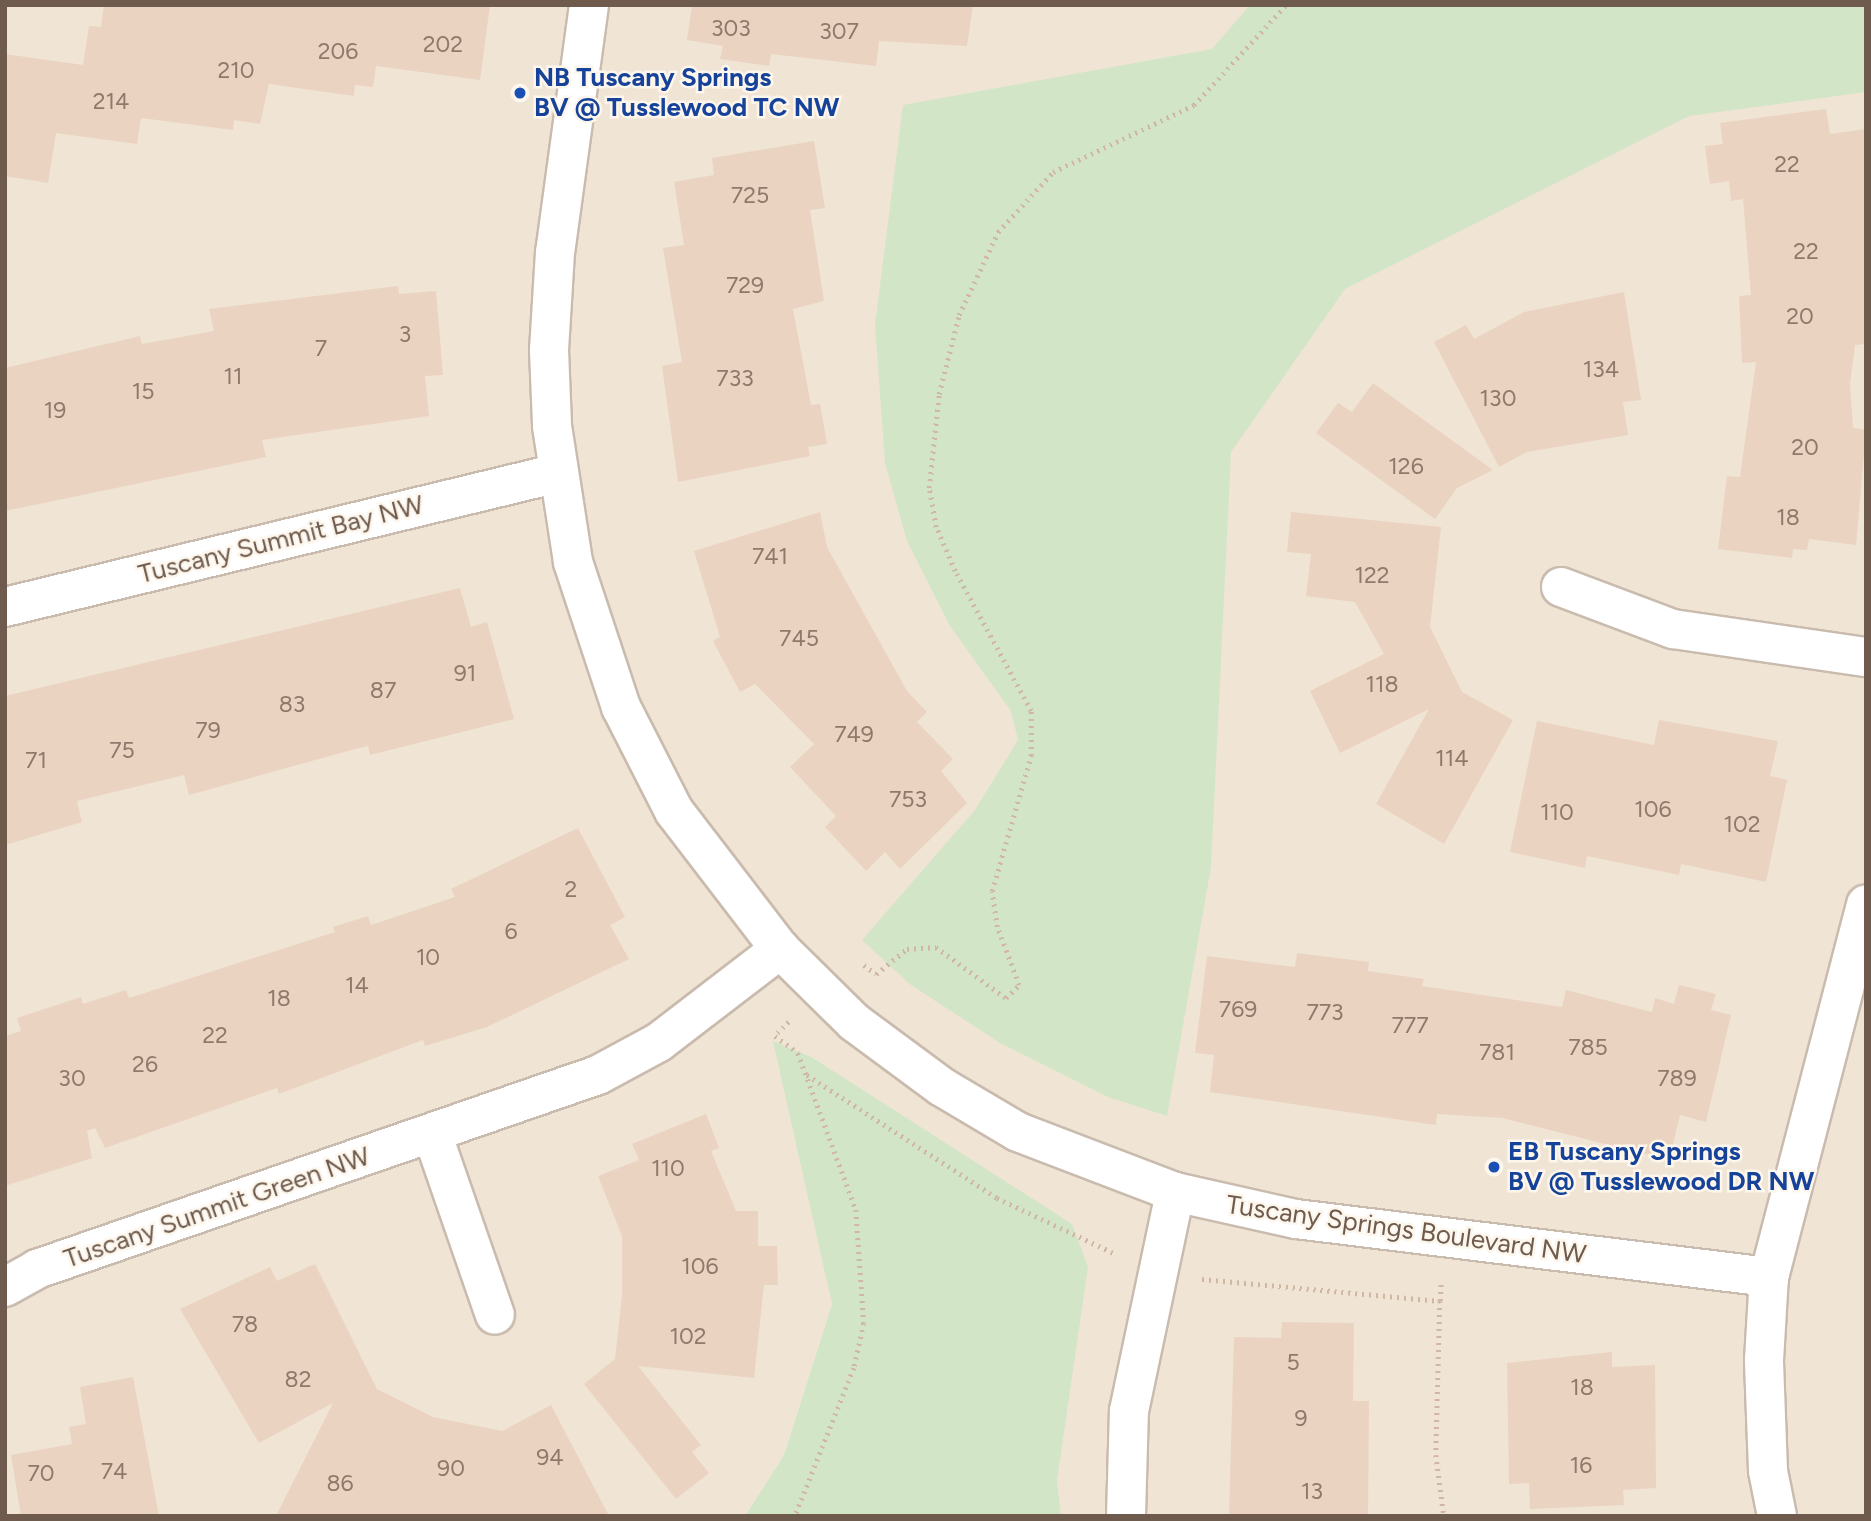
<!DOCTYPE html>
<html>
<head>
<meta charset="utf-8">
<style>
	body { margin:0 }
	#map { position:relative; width:1871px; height:1521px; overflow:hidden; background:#f9f2e6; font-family:Figtree,sans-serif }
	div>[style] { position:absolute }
	.residential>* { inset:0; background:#f0e4d5 }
	.green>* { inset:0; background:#d2e5c6 }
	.building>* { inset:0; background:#ebd3c1 }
	.path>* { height:4.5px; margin-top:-2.25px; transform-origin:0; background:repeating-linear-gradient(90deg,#d0b7a4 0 2px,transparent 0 7px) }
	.roads { filter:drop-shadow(2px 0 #c9bbad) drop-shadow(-2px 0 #c9bbad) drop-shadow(0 2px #c9bbad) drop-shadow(0 -2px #c9bbad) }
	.minor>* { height:38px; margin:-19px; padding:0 19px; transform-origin:19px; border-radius:19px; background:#fff }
	.dots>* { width:19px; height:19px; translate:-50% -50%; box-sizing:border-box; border:4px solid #fdf6ec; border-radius:50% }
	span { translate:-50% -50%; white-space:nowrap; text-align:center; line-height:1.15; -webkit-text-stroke:5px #fdf6ec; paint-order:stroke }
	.number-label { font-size:23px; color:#8e796b }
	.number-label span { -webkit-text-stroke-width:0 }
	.transit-label { font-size:26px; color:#164399; font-weight:700 }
	.left { translate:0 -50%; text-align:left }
	.street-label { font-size:26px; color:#6f5b4e }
	.frame { position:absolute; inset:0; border:7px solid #6f5b4e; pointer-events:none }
</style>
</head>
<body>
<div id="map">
	<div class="residential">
		<div style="clip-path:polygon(5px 5px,1866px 5px,1866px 1516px,1061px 1516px,1057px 1480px,930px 1138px,813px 1058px,814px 1212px,832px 1304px,784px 1455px,745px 1516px,5px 1516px)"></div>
	</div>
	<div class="green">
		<div style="clip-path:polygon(1250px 5px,1866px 5px,1866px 92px,1689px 116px,1345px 289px,1231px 452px,1211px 867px,1167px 1116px,1108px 1097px,1000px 1043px,911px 985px,862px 940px,975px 810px,1018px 740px,1011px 711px,950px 626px,907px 541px,885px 463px,875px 325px,903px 105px,1212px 49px)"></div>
		<div style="clip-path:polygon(773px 1041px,813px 1058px,1072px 1224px,1088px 1267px,1057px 1480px,1061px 1516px,745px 1516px,784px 1455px,832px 1304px)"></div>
	</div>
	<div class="building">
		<div style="clip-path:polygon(104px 5px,490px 5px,480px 80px,376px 66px,373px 87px,355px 85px,354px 96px,269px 84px,260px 124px,234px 120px,233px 130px,141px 118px,137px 144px,56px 133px,48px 183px,5px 176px,5px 54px,83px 65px,89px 26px,101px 27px)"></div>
		<div style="clip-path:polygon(692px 5px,973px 5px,967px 46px,879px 41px,876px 66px,771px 54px,769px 66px,720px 59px,723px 46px,687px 40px)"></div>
		<div style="clip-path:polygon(1826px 109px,1830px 134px,1866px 129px,1866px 344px,1855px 345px,1850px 384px,1853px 428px,1866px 430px,1856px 545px,1809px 539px,1807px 550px,1793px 549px,1792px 558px,1718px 549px,1727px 476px,1740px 477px,1756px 362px,1742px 363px,1739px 296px,1751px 295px,1743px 199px,1731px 201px,1729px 181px,1710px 184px,1705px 146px,1723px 144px,1720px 123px)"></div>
		<div style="clip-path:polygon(814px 141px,825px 208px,810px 210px,824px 301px,793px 309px,811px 405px,820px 404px,827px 444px,808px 447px,810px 456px,678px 482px,662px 366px,682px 362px,663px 248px,684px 245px,674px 182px,714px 175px,712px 158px)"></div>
		<div style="clip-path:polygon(398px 286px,399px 294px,436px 291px,443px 375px,425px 376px,429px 416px,262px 440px,266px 457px,5px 511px,5px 368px,140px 336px,142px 344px,214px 331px,209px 309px)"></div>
		<div style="clip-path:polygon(1624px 292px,1641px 400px,1623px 402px,1628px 435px,1527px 452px,1499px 467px,1434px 342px,1466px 325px,1474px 339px,1524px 312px)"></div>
		<div style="clip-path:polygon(1373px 383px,1493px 470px,1457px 488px,1435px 519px,1316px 433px,1338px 403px,1352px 412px)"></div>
		<div style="clip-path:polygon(820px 512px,827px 547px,907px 691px,927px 712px,917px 722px,953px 759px,941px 771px,967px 803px,900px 869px,885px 852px,866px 871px,825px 827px,836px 816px,790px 767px,814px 744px,755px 684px,740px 692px,713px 641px,720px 637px,694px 551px)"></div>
		<div style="clip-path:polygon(1291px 512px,1441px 527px,1430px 627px,1462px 692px,1513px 720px,1444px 844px,1376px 804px,1429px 709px,1340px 753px,1310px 691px,1384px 654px,1355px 602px,1306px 596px,1311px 554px,1287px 552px)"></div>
		<div style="clip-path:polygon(460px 588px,471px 627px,487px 622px,514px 719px,370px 755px,368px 746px,355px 749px,189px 795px,184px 775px,77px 801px,82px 822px,5px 845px,5px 696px)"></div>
		<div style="clip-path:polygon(1659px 720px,1778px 741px,1770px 776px,1787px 780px,1766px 882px,1681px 864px,1679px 875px,1587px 856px,1585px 868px,1510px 852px,1537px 721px,1654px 745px)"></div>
		<div style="clip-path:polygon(578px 828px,625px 917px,610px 925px,629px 959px,487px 1027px,425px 1046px,423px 1040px,279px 1094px,277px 1088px,105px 1148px,95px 1128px,87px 1131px,92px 1158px,5px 1186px,5px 1036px,21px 1031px,17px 1018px,81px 997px,83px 1004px,126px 990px,129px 998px,335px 932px,333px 927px,368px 916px,371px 925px,455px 897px,451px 889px)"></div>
		<div style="clip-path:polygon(1297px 953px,1369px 962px,1368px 971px,1424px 979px,1422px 986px,1562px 1007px,1566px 990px,1652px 1012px,1655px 998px,1674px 1004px,1679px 985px,1716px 994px,1711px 1010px,1731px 1015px,1706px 1122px,1680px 1115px,1669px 1160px,1502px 1118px,1437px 1114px,1436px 1125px,1210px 1092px,1214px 1055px,1195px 1053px,1207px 956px,1295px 967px)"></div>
		<div style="clip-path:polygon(706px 1114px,719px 1148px,711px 1151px,736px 1211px,758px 1211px,758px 1246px,777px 1246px,778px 1285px,764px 1285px,754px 1378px,638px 1366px,701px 1445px,692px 1452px,709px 1473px,676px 1499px,584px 1384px,615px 1359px,622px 1296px,622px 1236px,598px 1176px,639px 1160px,632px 1144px)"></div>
		<div style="clip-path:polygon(315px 1264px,377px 1389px,433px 1417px,502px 1431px,551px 1405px,609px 1516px,276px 1516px,333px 1403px,259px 1443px,180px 1309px,270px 1267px,277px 1281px)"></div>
		<div style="clip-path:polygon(1282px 1322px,1354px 1323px,1353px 1401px,1369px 1401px,1368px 1516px,1229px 1516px,1234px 1337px,1281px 1338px)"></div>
		<div style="clip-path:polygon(1612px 1352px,1612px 1367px,1655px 1365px,1656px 1488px,1623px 1490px,1624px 1505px,1530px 1509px,1529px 1483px,1509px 1484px,1507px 1363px)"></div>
		<div style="clip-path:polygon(133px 1377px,159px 1516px,21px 1516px,11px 1455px,72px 1444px,69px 1427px,86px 1424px,80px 1387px)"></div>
	</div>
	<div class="path">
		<div style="left:864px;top:965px;width:15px;rotate:37deg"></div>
		<div style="left:876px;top:974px;width:40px;rotate:-39deg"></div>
		<div style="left:907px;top:949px;width:29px;rotate:-4deg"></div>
		<div style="left:936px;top:947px;width:87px;rotate:36.1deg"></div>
		<div style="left:1006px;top:998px;width:18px;rotate:-45deg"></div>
		<div style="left:1019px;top:985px;width:62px;rotate:-110.8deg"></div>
		<div style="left:997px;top:927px;width:36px;rotate:-98deg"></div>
		<div style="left:992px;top:891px;width:141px;rotate:-73.9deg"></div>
		<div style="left:1031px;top:756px;width:45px;rotate:-90deg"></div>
		<div style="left:1031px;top:711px;width:159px;rotate:-118.5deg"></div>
		<div style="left:955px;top:571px;width:48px;rotate:-113.4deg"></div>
		<div style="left:936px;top:527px;width:40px;rotate:-100deg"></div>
		<div style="left:929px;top:488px;width:95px;rotate:-83.9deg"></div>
		<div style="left:939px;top:394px;width:81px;rotate:-75.8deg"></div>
		<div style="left:959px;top:315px;width:92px;rotate:-64.8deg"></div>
		<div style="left:998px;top:232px;width:81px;rotate:-47.5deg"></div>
		<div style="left:1053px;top:172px;width:156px;rotate:-25.4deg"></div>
		<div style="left:1194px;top:105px;width:136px;rotate:-47.4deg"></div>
		<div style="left:789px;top:1022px;width:20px;rotate:135deg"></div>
		<div style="left:775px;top:1036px;width:29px;rotate:36deg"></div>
		<div style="left:798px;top:1053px;width:167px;rotate:69.7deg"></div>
		<div style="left:856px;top:1210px;width:113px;rotate:86deg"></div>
		<div style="left:864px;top:1323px;width:46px;rotate:102.5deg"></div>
		<div style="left:854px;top:1368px;width:159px;rotate:111.7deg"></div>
		<div style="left:807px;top:1075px;width:226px;rotate:32.9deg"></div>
		<div style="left:997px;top:1198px;width:132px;rotate:25.2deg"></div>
		<div style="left:1202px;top:1279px;width:239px;rotate:5.3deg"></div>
		<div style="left:1440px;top:1301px;width:154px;rotate:91.5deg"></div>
		<div style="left:1436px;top:1455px;width:62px;rotate:82.5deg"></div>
		<div style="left:1440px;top:1301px;width:20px;rotate:-87deg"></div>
	</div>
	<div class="roads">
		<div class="minor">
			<div style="left:589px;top:5px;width:249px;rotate:97.8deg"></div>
			<div style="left:555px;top:252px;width:98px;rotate:93.5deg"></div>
			<div style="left:549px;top:350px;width:76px;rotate:87.7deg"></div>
			<div style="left:552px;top:426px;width:138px;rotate:81.2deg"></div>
			<div style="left:573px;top:562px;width:153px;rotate:71.7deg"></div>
			<div style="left:621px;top:707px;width:117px;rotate:63deg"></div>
			<div style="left:674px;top:811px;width:174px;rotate:52.5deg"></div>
			<div style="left:780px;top:949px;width:104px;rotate:44.6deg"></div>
			<div style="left:854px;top:1022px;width:109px;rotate:36.5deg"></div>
			<div style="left:942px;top:1087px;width:88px;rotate:30.6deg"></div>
			<div style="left:1018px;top:1132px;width:168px;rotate:20.9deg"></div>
			<div style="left:1175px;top:1192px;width:124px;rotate:12.6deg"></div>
			<div style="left:1296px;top:1219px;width:477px;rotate:7deg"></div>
			<div style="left:1561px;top:587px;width:120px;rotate:20.6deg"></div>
			<div style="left:1673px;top:629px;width:195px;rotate:8.3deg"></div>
			<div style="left:5px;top:607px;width:569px;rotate:-13.62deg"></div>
			<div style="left:433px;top:1136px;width:189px;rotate:70.9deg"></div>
			<div style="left:5px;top:1287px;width:37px;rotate:-29deg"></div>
			<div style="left:37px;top:1269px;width:594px;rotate:-19.08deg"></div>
			<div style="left:598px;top:1075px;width:69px;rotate:-28.4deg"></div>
			<div style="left:659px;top:1042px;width:153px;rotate:-37.5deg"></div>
			<div style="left:1126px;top:1516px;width:105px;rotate:-88.4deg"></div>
			<div style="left:1129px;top:1411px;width:224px;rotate:-78.1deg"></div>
			<div style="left:1777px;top:1516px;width:46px;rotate:-101.3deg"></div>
			<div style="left:1768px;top:1471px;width:111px;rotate:-92.1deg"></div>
			<div style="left:1764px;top:1360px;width:83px;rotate:-86.6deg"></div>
			<div style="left:1769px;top:1277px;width:385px;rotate:-75.4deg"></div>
		</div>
	</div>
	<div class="dots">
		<div style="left:520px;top:93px;background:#1a4fb4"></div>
		<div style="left:1494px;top:1167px;background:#1a4fb4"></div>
	</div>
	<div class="number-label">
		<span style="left:731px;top:28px">303</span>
		<span style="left:839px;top:31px">307</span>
		<span style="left:443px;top:44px">202</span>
		<span style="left:338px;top:51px">206</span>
		<span style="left:236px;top:70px">210</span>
		<span style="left:111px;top:101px">214</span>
		<span style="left:1787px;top:164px">22</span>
		<span style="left:750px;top:195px">725</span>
		<span style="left:1806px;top:251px">22</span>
		<span style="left:745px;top:285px">729</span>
		<span style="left:1800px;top:316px">20</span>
		<span style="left:405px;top:334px">3</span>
		<span style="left:321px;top:348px">7</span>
		<span style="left:1601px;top:369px">134</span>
		<span style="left:233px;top:376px">11</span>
		<span style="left:735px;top:378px">733</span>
		<span style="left:143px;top:391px">15</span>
		<span style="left:1498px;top:398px">130</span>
		<span style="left:55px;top:410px">19</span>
		<span style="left:1805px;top:447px">20</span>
		<span style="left:1406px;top:466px">126</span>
		<span style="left:1788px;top:517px">18</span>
		<span style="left:770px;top:556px">741</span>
		<span style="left:1372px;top:575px">122</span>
		<span style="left:799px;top:638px">745</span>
		<span style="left:465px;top:673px">91</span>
		<span style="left:1382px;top:684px">118</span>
		<span style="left:383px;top:690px">87</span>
		<span style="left:292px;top:704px">83</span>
		<span style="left:208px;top:730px">79</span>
		<span style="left:854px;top:734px">749</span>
		<span style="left:122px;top:750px">75</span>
		<span style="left:1452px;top:758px">114</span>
		<span style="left:36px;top:760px">71</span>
		<span style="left:908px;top:799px">753</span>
		<span style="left:1653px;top:809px">106</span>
		<span style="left:1557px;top:812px">110</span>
		<span style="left:1742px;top:824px">102</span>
		<span style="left:571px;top:889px">2</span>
		<span style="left:511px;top:931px">6</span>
		<span style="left:428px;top:957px">10</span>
		<span style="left:357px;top:985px">14</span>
		<span style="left:279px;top:998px">18</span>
		<span style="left:1238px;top:1009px">769</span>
		<span style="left:1325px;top:1012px">773</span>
		<span style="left:1410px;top:1025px">777</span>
		<span style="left:215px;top:1035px">22</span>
		<span style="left:1588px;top:1047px">785</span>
		<span style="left:1497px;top:1052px">781</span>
		<span style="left:145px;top:1064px">26</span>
		<span style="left:72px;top:1078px">30</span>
		<span style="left:1677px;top:1078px">789</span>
		<span style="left:668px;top:1168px">110</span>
		<span style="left:700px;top:1266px">106</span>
		<span style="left:245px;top:1324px">78</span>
		<span style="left:688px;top:1336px">102</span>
		<span style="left:1293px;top:1362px">5</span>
		<span style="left:298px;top:1379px">82</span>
		<span style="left:1582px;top:1387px">18</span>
		<span style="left:1301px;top:1418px">9</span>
		<span style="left:550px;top:1457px">94</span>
		<span style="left:1581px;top:1465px">16</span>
		<span style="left:451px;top:1468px">90</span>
		<span style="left:114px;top:1471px">74</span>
		<span style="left:41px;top:1473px">70</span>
		<span style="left:340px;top:1483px">86</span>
		<span style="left:1312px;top:1491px">13</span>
	</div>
	<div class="transit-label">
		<span class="left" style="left:534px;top:93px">NB Tuscany Springs<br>BV @ Tusslewood TC NW</span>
		<span class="left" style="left:1508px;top:1167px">EB Tuscany Springs<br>BV @ Tusslewood DR NW</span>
	</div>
	<div class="street-label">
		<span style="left:281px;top:540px;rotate:-14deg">Tuscany Summit Bay NW</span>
		<span style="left:217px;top:1208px;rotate:-19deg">Tuscany Summit Green NW</span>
		<span style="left:1406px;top:1230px;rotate:8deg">Tuscany Springs Boulevard NW</span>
	</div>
	<div class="frame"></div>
</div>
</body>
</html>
